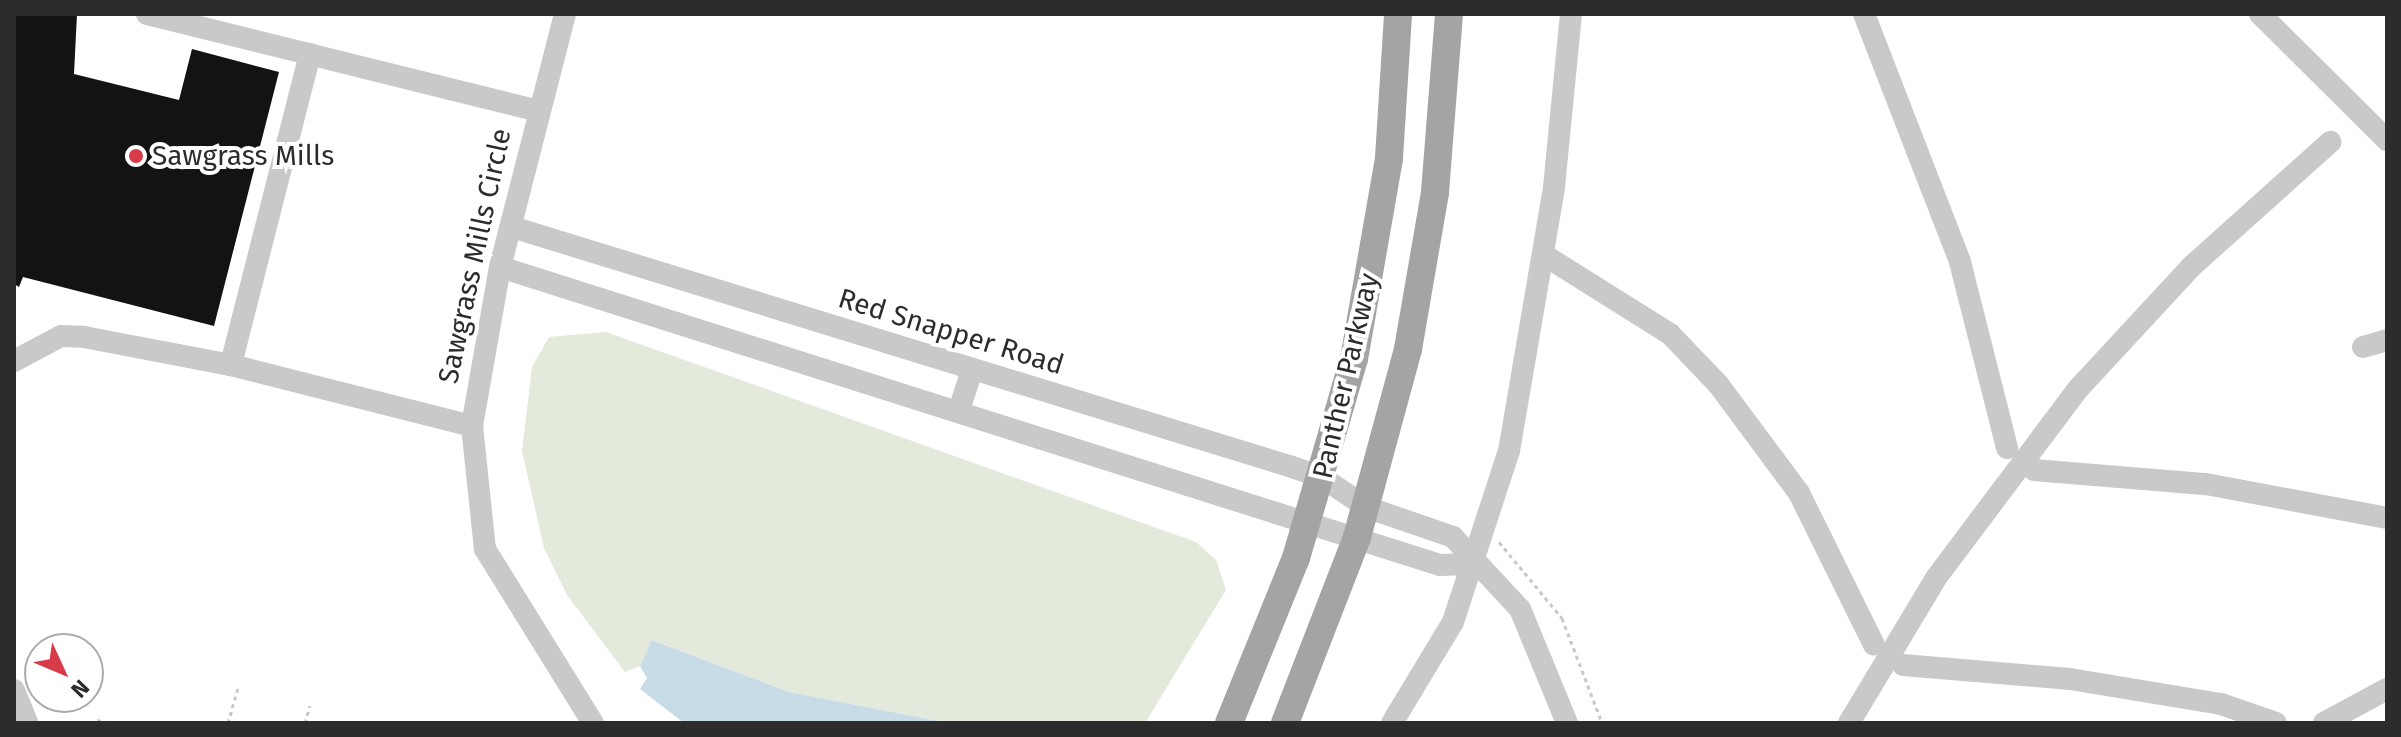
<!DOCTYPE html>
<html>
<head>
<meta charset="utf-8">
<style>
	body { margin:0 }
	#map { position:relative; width:2401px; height:737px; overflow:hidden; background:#fff; font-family:"Fira Sans",sans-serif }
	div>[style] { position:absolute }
	.green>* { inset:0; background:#e3e9db }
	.water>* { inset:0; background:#c8dce8 }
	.building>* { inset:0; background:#131313 }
	.path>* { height:3px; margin-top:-1.5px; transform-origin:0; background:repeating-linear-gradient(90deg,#c9c9c9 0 4px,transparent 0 8px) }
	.minor>* { height:22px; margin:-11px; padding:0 11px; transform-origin:11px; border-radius:11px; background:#c9c9c9 }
	.major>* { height:28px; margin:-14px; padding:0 14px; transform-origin:14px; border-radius:14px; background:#a4a4a4 }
	.dots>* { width:22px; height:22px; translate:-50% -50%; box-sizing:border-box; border:4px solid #fff; border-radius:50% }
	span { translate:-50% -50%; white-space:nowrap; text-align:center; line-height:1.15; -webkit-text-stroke:8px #fff; paint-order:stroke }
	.poi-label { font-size:28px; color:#2c2c2c }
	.left { translate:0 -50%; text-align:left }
	.street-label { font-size:28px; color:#2c2c2c }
	.frame { position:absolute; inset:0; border:16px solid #2c2c2c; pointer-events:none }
	.north { position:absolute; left:24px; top:633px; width:80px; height:80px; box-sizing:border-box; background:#fff; border:2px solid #ababab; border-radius:50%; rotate:134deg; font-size:22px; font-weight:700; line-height:32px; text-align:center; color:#2c2c2c }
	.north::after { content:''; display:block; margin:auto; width:28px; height:36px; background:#d73b49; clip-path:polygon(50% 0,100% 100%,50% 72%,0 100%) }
</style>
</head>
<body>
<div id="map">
	<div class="green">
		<div style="clip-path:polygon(606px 332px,1196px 542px,1216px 560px,1226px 590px,1145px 723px,949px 723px,789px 692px,653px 640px,640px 666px,625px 672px,567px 595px,544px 548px,522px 451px,532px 367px,549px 337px)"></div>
	</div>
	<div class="water">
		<div style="clip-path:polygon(652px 640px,789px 692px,949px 723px,684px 723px,640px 689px,647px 678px,640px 666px)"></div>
	</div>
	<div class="building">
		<div style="clip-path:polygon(14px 14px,77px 14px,74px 74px,179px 100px,192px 49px,279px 72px,214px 326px,23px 277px,19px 287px,14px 284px)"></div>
	</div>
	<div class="path">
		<div style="left:1499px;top:542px;width:99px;rotate:50.3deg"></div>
		<div style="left:1562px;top:618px;width:112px;rotate:69.1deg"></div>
		<div style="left:97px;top:720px;width:14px;rotate:12deg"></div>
		<div style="left:228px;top:723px;width:36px;rotate:-74deg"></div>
		<div style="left:305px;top:723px;width:18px;rotate:-74deg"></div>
	</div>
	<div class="minor">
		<div style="left:147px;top:14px;width:403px;rotate:13.9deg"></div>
		<div style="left:565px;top:14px;width:261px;rotate:104.4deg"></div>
		<div style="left:500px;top:267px;width:161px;rotate:100deg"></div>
		<div style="left:472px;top:426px;width:124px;rotate:84deg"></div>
		<div style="left:485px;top:549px;width:205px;rotate:58.2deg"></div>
		<div style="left:1864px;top:14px;width:266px;rotate:68.8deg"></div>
		<div style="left:1960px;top:262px;width:192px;rotate:75.8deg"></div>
		<div style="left:2260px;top:14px;width:179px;rotate:44.8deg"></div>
		<div style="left:310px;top:54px;width:321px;rotate:104.3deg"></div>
		<div style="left:231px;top:365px;width:249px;rotate:14.2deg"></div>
		<div style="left:512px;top:227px;width:813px;rotate:17.1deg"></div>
		<div style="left:1289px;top:466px;width:36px;rotate:19deg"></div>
		<div style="left:1323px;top:478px;width:52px;rotate:34deg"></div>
		<div style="left:1366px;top:507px;width:92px;rotate:19deg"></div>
		<div style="left:1453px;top:537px;width:98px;rotate:47.1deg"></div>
		<div style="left:1520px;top:609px;width:123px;rotate:67.6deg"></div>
		<div style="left:1544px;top:255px;width:149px;rotate:32.1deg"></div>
		<div style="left:1670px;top:334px;width:69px;rotate:46.2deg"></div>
		<div style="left:1718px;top:384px;width:136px;rotate:53.4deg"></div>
		<div style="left:1799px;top:493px;width:169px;rotate:63.7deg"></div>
		<div style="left:500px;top:267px;width:986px;rotate:17.59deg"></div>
		<div style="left:1440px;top:565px;width:36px;rotate:-2deg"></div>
		<div style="left:2363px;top:347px;width:25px;rotate:-16deg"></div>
		<div style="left:14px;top:361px;width:53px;rotate:-28deg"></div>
		<div style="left:61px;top:336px;width:23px;rotate:2deg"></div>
		<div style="left:84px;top:337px;width:150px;rotate:10.8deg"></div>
		<div style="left:959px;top:410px;width:42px;rotate:-72deg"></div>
		<div style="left:2034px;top:470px;width:173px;rotate:4.7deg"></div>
		<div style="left:2206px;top:484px;width:184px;rotate:10.6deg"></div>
		<div style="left:1903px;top:665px;width:168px;rotate:4.8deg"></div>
		<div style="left:2070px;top:679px;width:153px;rotate:9.4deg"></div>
		<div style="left:2221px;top:704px;width:58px;rotate:19.1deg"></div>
		<div style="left:14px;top:690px;width:35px;rotate:68deg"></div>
		<div style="left:1392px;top:723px;width:118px;rotate:-58.9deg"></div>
		<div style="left:1453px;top:622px;width:180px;rotate:-71.9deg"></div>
		<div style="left:1509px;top:451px;width:268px;rotate:-80.3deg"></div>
		<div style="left:1554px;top:187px;width:174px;rotate:-84.4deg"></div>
		<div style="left:1849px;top:723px;width:169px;rotate:-59deg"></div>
		<div style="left:1936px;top:578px;width:236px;rotate:-53.1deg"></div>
		<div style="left:2078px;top:389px;width:168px;rotate:-47.2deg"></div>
		<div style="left:2192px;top:266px;width:186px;rotate:-41.9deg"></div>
		<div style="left:2324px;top:723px;width:72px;rotate:-28.4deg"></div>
	</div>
	<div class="major">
		<div style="left:1229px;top:723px;width:178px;rotate:-67.9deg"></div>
		<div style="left:1296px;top:558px;width:207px;rotate:-73.8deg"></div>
		<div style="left:1354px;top:359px;width:204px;rotate:-80.1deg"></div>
		<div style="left:1389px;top:158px;width:144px;rotate:-86.4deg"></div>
		<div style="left:1285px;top:723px;width:199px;rotate:-68.8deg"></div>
		<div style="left:1357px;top:537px;width:195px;rotate:-74.8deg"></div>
		<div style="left:1408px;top:349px;width:159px;rotate:-80.2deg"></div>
		<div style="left:1435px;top:192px;width:179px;rotate:-85.5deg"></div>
	</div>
	<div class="dots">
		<div style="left:136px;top:156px;background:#d73b49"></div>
	</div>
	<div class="poi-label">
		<span class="left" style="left:152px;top:156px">Sawgrass Mills</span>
	</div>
	<div class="street-label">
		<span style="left:475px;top:256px;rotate:-78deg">Sawgrass Mills Circle</span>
		<span style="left:951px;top:332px;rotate:17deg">Red Snapper Road</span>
		<span style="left:1346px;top:376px;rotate:-77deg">Panther Parkway</span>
	</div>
	<div class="frame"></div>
	<div class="north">N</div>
</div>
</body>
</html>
